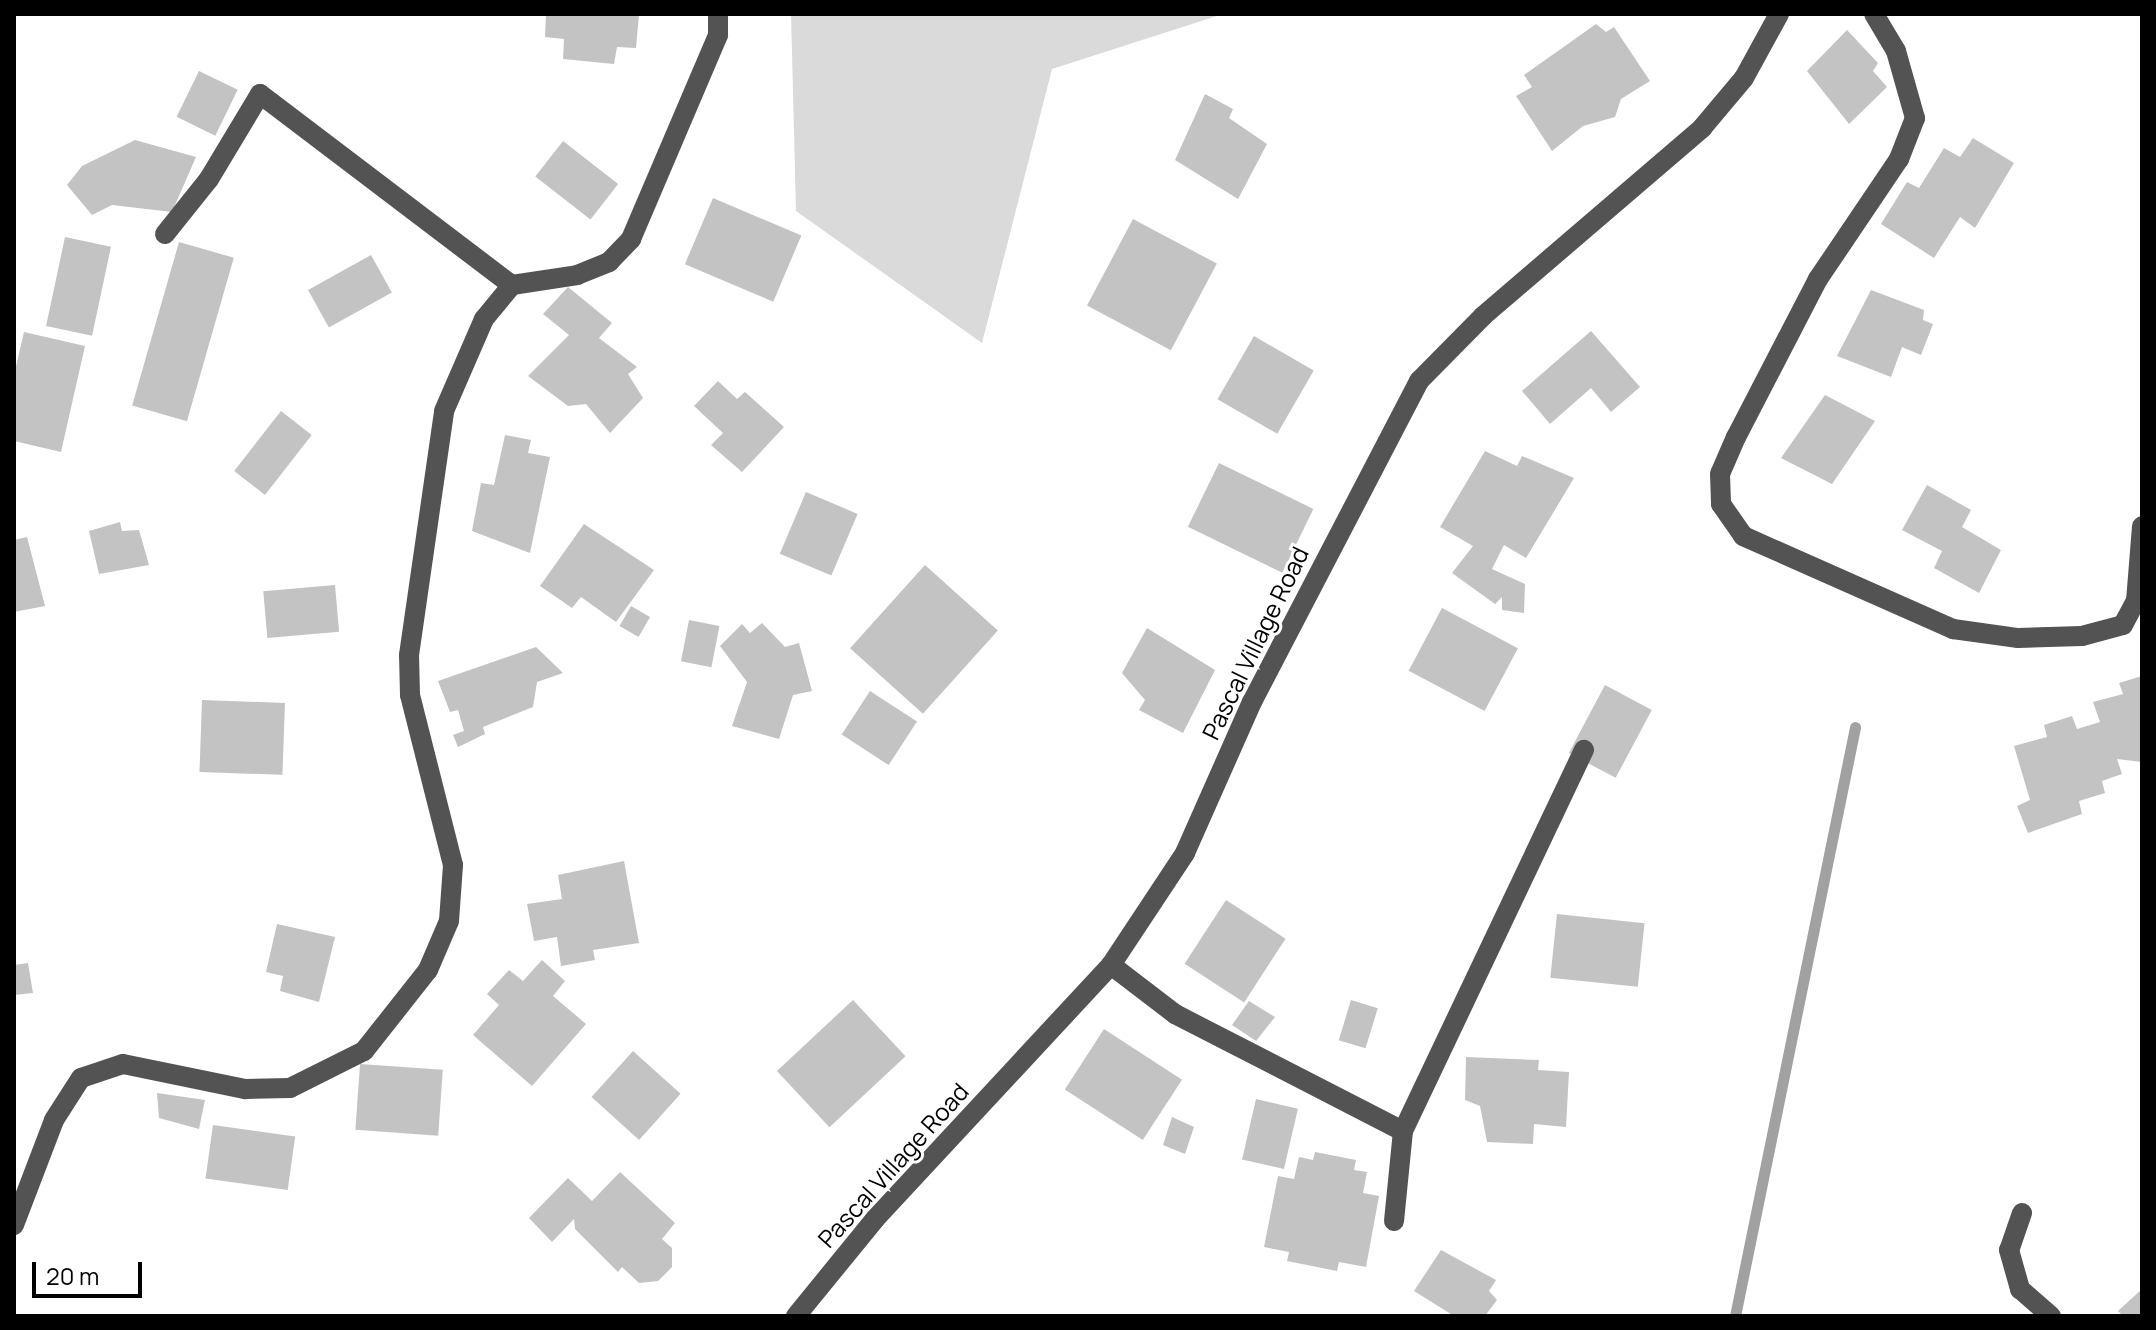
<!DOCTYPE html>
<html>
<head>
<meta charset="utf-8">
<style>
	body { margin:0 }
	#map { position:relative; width:2156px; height:1330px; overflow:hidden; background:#fff; font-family:Manrope,sans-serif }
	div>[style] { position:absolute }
	.green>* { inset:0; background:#dadada }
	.stream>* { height:11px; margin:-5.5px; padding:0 5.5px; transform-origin:5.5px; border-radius:5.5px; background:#a1a1a1 }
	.building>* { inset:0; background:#c3c3c3; transform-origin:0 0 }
	.minor>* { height:20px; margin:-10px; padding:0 10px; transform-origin:10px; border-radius:10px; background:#535353 }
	span { translate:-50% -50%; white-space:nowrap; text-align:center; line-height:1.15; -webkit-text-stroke:6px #fff; paint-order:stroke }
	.street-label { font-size:24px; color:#000 }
	.frame { position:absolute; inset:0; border:16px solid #000; pointer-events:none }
	.scale { position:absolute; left:32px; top:1262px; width:110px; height:36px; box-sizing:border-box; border:4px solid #000; border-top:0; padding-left:10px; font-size:24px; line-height:28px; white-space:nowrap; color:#000; -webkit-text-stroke:6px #fff; paint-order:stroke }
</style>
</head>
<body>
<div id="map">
	<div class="green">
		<div style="clip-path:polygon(791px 14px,1223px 14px,1052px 69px,982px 343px,796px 211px)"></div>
	</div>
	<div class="stream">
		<div style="left:1735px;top:1316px;width:601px;rotate:-78.48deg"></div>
	</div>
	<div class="building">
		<div style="clip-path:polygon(546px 14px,639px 14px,636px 48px,617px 47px,614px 64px,563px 59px,564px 39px,545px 37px)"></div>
		<div style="clip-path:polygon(1596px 24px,1606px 32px,1614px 27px,1650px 81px,1621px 99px,1615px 117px,1583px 126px,1552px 151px,1516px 96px,1532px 87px,1524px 75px)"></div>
		<div style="clip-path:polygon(1847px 30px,1878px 63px,1873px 71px,1887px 87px,1849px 124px,1807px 71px)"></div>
		<div style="left:199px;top:71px;width:43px;height:51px;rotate:26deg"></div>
		<div style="clip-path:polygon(1205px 94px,1233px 109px,1229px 118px,1267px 144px,1238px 199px,1175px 160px)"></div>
		<div style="clip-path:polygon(1973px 138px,2014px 163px,1975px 228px,1960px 217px,1934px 258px,1881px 224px,1907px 182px,1919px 188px,1944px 148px,1960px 157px)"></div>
		<div style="clip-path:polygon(135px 140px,196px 157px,172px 212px,112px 205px,92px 215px,67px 185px,82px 166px)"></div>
		<div style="left:563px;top:141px;width:70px;height:45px;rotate:38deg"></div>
		<div style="left:713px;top:198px;width:96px;height:72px;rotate:23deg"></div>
		<div style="left:1133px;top:219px;width:95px;height:98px;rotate:28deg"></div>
		<div style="left:65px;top:237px;width:47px;height:91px;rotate:12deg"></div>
		<div style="left:179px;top:242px;width:57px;height:170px;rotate:16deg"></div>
		<div style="left:371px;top:255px;width:43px;height:72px;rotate:61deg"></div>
		<div style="clip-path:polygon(568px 287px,612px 323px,599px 338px,637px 367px,628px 374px,643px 398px,610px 433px,586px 404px,568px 406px,528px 376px,569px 335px,543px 314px)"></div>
		<div style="clip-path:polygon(1871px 290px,1924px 310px,1923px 320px,1933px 324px,1921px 355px,1902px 347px,1891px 377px,1837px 356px)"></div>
		<div style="clip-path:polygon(1591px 331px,1640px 387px,1611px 412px,1591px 388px,1550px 424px,1522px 391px)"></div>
		<div style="clip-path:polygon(24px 332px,85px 346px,61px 452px,14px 441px,14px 375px)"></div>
		<div style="left:1254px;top:336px;width:69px;height:73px;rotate:30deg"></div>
		<div style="clip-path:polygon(718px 381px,737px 399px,745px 392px,784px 427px,742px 472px,711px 445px,723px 433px,694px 406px)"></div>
		<div style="clip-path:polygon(1825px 395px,1875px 421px,1832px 484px,1781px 458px)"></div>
		<div style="left:281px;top:411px;width:39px;height:76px;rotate:38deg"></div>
		<div style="clip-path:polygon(505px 435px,531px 440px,528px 453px,550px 457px,530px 553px,472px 531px,481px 483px,494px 485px)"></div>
		<div style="clip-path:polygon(1485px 451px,1517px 466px,1522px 456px,1574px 478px,1526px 558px,1504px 545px,1492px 569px,1525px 584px,1524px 613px,1502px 610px,1502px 597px,1495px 604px,1452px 573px,1473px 546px,1440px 527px)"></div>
		<div style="left:1219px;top:463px;width:105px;height:71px;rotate:26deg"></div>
		<div style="clip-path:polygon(1927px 485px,1971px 510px,1962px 527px,2001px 550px,1979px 593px,1934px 568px,1942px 551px,1902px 530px)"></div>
		<div style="left:806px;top:492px;width:56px;height:67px;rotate:23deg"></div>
		<div style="clip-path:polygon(120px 522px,122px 531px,139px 530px,149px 565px,99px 574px,89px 531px)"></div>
		<div style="clip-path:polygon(584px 524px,654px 570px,616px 622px,581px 597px,572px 608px,540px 586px)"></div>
		<div style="clip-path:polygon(27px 537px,45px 606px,14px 612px,14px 540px)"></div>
		<div style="left:925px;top:565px;width:98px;height:112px;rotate:42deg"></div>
		<div style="left:335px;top:585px;width:47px;height:72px;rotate:85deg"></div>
		<div style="left:631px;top:606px;width:22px;height:23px;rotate:30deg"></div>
		<div style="left:1442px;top:608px;width:86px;height:71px;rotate:28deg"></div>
		<div style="left:689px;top:620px;width:31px;height:42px;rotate:11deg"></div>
		<div style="clip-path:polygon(762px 623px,785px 647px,799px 643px,812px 691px,793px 695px,779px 739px,732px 726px,747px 682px,720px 646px,742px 624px,750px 633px)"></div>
		<div style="clip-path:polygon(1147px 628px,1215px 670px,1183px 733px,1139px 710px,1145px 700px,1122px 673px)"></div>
		<div style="clip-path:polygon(536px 647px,563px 673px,537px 682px,533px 707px,483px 727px,485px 734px,458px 747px,453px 735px,464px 731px,458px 710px,450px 712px,438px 681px)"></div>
		<div style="clip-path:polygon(2142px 676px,2142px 762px,2117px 759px,2122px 774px,2102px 781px,2105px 793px,2079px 801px,2082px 814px,2028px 833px,2017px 806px,2030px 800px,2014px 746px,2047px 737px,2044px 725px,2072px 716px,2077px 729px,2100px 722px,2093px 702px,2123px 694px,2119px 683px)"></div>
		<div style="left:1605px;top:685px;width:53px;height:77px;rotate:28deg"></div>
		<div style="left:870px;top:691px;width:56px;height:52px;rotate:33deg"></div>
		<div style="left:202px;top:700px;width:83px;height:72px;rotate:2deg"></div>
		<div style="clip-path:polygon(624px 861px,639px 943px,593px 950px,595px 960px,561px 966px,557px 937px,534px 941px,527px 904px,562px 899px,558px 875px)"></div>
		<div style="left:1226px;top:900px;width:71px;height:76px;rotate:33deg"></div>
		<div style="left:1557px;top:914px;width:88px;height:64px;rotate:6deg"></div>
		<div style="clip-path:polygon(277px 924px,335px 937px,319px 1002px,280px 991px,283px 976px,266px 972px)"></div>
		<div style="clip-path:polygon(542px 960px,565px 981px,553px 996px,586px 1024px,532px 1086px,473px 1035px,499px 1005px,487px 994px,509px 970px,523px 981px)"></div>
		<div style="clip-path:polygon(28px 963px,33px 993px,14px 995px,14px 965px)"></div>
		<div style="left:853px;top:1000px;width:77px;height:104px;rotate:47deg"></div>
		<div style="left:1351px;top:1000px;width:28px;height:42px;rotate:17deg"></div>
		<div style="clip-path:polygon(1249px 1001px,1275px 1017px,1256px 1041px,1232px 1025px)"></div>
		<div style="left:1104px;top:1029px;width:93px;height:72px;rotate:33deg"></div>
		<div style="left:633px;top:1051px;width:64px;height:62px;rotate:42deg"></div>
		<div style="clip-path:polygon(1466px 1057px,1539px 1060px,1538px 1070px,1569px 1072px,1566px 1127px,1534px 1124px,1533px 1144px,1487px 1142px,1480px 1106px,1465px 1100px)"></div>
		<div style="left:360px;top:1064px;width:83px;height:66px;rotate:4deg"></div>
		<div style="clip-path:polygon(157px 1093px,205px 1100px,199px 1129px,159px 1118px)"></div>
		<div style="left:1256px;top:1099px;width:43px;height:62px;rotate:13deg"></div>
		<div style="clip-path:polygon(1172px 1117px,1194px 1127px,1185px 1154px,1163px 1145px)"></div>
		<div style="left:213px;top:1125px;width:83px;height:54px;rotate:8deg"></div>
		<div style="clip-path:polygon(1315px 1152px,1356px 1160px,1354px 1170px,1367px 1172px,1363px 1193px,1379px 1196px,1366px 1267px,1339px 1262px,1337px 1271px,1287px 1261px,1289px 1252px,1264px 1247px,1278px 1176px,1294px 1179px,1299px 1157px,1313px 1160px)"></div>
		<div style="clip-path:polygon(620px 1172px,675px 1223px,662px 1239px,672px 1248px,672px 1267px,658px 1281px,639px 1283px,622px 1267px,618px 1272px,575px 1229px,574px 1219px,552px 1242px,529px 1218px,568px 1178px,592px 1201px)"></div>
		<div style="clip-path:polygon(1441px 1250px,1496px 1280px,1489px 1291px,1497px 1300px,1485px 1316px,1454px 1316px,1414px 1291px)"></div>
		<div style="clip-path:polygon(2142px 1289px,2142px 1316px,2123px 1316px,2118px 1311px)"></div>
	</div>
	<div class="minor">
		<div style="left:1874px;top:14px;width:43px;rotate:59.3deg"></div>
		<div style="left:1896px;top:51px;width:70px;rotate:74.2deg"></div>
		<div style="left:1915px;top:118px;width:44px;rotate:111.3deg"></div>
		<div style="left:1899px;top:159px;width:145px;rotate:124deg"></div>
		<div style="left:1818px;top:279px;width:178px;rotate:117.4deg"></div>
		<div style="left:1736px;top:437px;width:40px;rotate:113.4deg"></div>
		<div style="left:1720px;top:474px;width:30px;rotate:88deg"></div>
		<div style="left:1721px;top:504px;width:39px;rotate:55deg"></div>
		<div style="left:1743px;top:536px;width:230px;rotate:23.9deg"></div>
		<div style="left:1953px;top:629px;width:66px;rotate:7.9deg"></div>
		<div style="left:2018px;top:638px;width:64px;rotate:-1.8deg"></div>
		<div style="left:2082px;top:636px;width:42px;rotate:-15deg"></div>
		<div style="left:2123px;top:625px;width:27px;rotate:-62deg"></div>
		<div style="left:2136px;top:601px;width:75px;rotate:-85.4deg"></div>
		<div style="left:165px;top:234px;width:70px;rotate:-51.3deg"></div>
		<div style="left:209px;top:179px;width:99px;rotate:-59deg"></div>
		<div style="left:260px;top:94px;width:316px;rotate:37.2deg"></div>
		<div style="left:1111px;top:965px;width:81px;rotate:37.4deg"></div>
		<div style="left:1175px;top:1014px;width:256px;rotate:27.2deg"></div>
		<div style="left:2022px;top:1213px;width:39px;rotate:109deg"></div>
		<div style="left:2009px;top:1250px;width:41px;rotate:74.2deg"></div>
		<div style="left:2020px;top:1289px;width:41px;rotate:41.1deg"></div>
		<div style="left:1394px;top:1221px;width:90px;rotate:-84.3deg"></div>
		<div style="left:1403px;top:1131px;width:422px;rotate:-64.6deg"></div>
		<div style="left:14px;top:1225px;width:112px;rotate:-69.1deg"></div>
		<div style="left:54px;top:1120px;width:50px;rotate:-57.3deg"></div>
		<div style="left:81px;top:1078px;width:44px;rotate:-18.4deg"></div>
		<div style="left:123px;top:1064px;width:125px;rotate:11.6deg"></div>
		<div style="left:245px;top:1089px;width:45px;rotate:-1.3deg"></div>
		<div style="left:290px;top:1088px;width:83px;rotate:-26.6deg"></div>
		<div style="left:364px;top:1051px;width:103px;rotate:-51.7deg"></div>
		<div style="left:428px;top:970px;width:53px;rotate:-66.8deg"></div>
		<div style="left:449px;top:921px;width:56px;rotate:-85.9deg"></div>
		<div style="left:453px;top:865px;width:175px;rotate:-104.2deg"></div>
		<div style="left:410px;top:695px;width:40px;rotate:-91.4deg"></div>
		<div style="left:409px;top:655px;width:246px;rotate:-81.8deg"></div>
		<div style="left:444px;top:411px;width:100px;rotate:-66.5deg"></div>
		<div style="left:484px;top:319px;width:44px;rotate:-50.5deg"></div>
		<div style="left:512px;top:285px;width:66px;rotate:-8.7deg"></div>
		<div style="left:577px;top:275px;width:35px;rotate:-22deg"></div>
		<div style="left:609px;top:262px;width:32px;rotate:-46deg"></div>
		<div style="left:631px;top:239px;width:222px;rotate:-66.9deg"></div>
		<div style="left:718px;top:35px;width:21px;rotate:-90deg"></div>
		<div style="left:796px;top:1316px;width:125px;rotate:-50.8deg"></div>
		<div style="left:875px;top:1219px;width:347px;rotate:-47.1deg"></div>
		<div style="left:1111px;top:965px;width:134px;rotate:-56.5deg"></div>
		<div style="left:1185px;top:853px;width:165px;rotate:-66.1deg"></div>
		<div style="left:1252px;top:702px;width:362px;rotate:-62.5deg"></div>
		<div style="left:1419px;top:381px;width:91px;rotate:-45.4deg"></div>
		<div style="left:1483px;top:316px;width:289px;rotate:-40.6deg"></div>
		<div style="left:1702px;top:128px;width:65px;rotate:-50deg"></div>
		<div style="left:1744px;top:78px;width:73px;rotate:-61.3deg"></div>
	</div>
	<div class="street-label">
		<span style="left:1255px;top:643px;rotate:-64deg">Pascal Village Road</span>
		<span style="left:893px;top:1165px;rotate:-48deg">Pascal Village Road</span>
	</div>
	<div class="frame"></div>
	<div class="scale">20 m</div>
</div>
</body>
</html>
